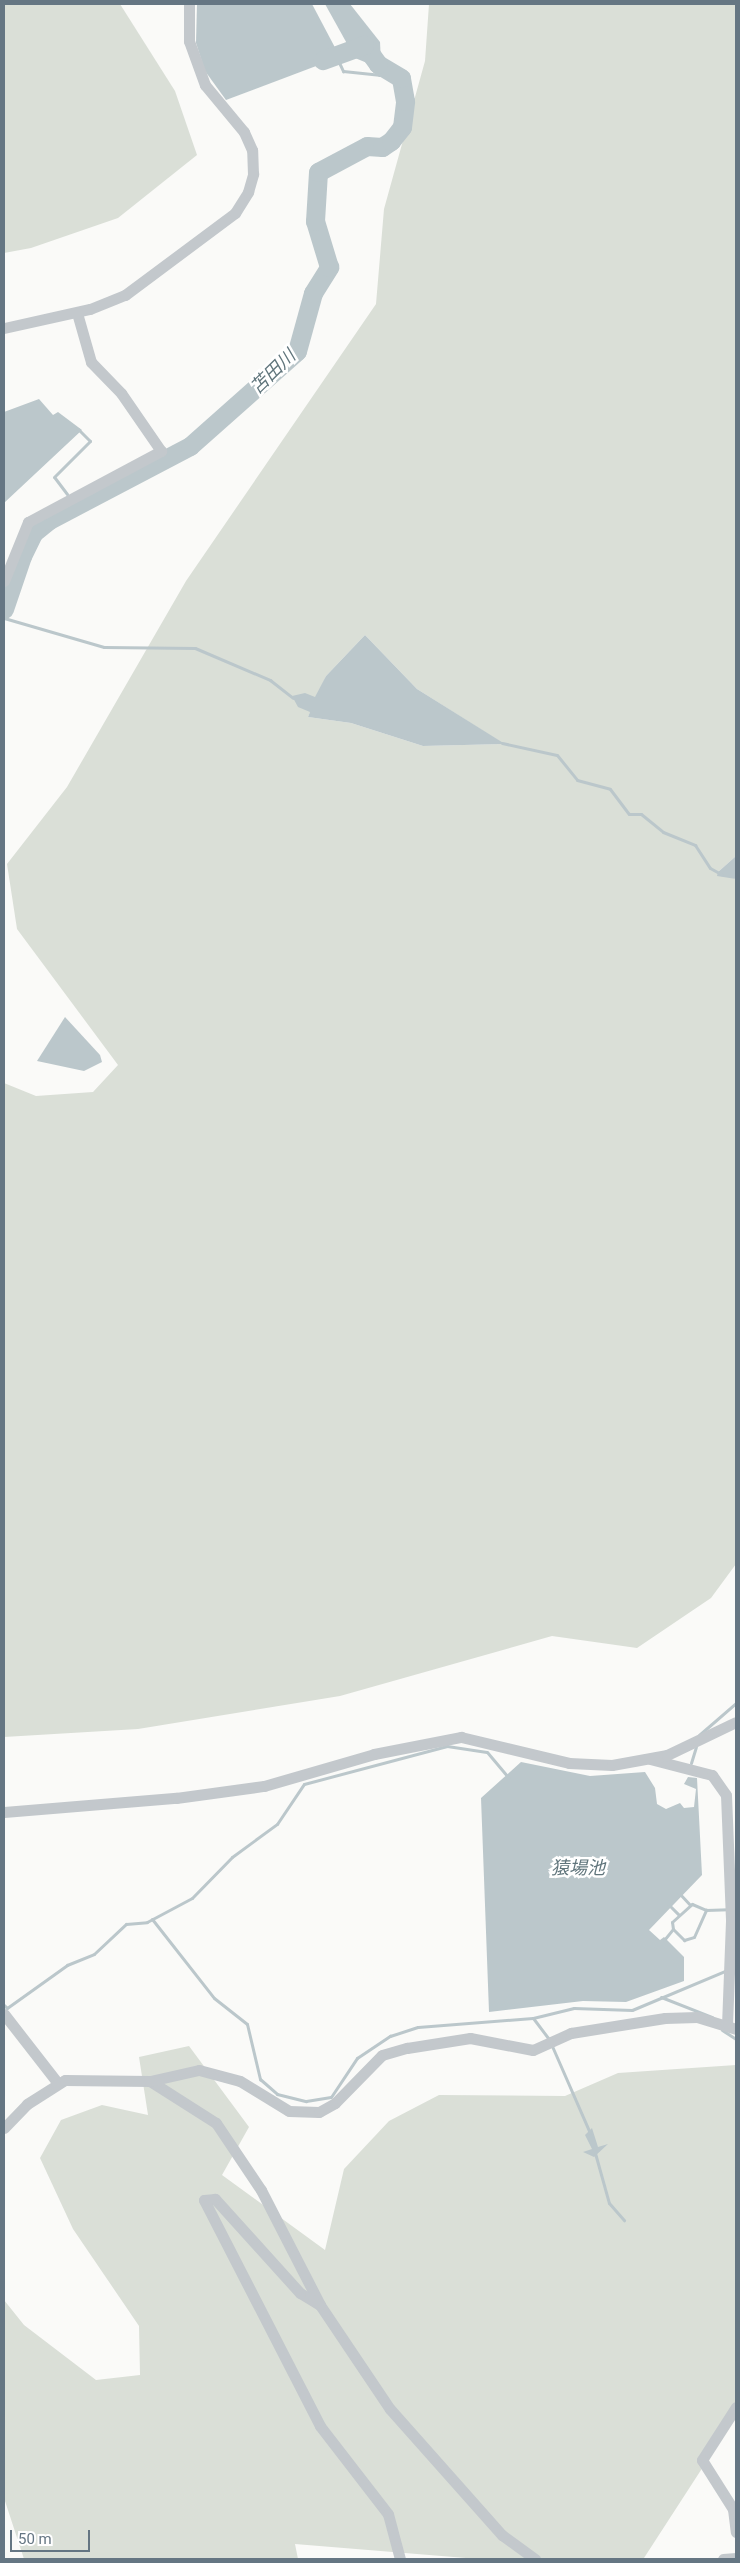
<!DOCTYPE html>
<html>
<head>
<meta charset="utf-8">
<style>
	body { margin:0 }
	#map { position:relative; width:740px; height:2563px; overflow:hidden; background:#fafaf8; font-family:Roboto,"Noto Sans JP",sans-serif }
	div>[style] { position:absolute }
	.green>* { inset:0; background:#dadfd7 }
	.water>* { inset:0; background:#bbc7cb }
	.stream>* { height:3px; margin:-1.5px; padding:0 1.5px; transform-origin:1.5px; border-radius:1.5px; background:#bbc7cb }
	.river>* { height:19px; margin:-9.5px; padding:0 9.5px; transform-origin:9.5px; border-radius:9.5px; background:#bbc7cb }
	.minor>* { height:11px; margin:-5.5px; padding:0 5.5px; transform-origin:5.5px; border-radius:5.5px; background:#c3c8cc }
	span { translate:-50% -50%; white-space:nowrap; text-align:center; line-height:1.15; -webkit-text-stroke:5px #fff; paint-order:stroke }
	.water-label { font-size:18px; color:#60757c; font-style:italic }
	.frame { position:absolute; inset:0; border:5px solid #657683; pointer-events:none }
	.scale { position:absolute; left:10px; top:2530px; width:80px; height:22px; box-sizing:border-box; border:2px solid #657683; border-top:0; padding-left:6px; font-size:15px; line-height:18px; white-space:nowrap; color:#657683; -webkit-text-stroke:4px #fff; paint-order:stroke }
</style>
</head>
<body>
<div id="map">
	<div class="green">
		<div style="clip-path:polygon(4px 4px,120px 4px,175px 91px,197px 155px,118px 218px,31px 248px,4px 253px)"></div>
		<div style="clip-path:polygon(evenodd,429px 4px,736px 4px,736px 856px,718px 872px,736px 879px,736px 1564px,711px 1598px,637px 1648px,552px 1636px,340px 1696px,138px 1729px,4px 1737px,4px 1083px,36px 1096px,93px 1092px,118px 1065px,17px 929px,7px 864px,67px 787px,186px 581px,376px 304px,384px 209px,425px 61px,429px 4px,365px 635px,417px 689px,504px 744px,423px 746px,351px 723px,308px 717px,326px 676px,365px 635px)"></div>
		<div style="clip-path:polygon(189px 2046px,249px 2127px,222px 2175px,325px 2250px,344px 2169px,389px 2121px,439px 2095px,565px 2096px,618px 2073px,736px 2065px,736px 2416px,644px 2558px,478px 2559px,295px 2544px,298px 2559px,24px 2559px,4px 2498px,4px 2300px,24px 2325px,96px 2380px,140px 2375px,139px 2326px,73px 2229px,40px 2158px,61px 2120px,102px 2105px,148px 2115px,139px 2057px)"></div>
	</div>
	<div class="water">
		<div style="clip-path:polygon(197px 4px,312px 4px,340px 57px,226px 100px,205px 71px,196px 43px)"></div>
		<div style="clip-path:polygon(325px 4px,350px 4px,380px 42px,381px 63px,377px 67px,355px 58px)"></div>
		<div style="clip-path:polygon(39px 399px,53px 415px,58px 412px,82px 430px,4px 503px,4px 412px)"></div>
		<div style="clip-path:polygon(365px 635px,417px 689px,505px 744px,423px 746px,351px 723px,308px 717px,310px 712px,298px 707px,292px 696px,305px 693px,315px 697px,326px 676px)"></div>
		<div style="clip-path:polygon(736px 856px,736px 879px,717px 876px,718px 872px)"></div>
		<div style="clip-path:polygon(65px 1017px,100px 1055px,102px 1062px,84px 1071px,37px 1061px)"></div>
		<div style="clip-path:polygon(521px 1762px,590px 1776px,645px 1772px,655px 1788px,657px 1804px,666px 1809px,680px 1803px,684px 1808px,694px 1807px,696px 1789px,684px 1784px,688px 1777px,697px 1778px,702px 1875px,649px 1930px,660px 1940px,664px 1937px,684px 1957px,684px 1981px,626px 2002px,583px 2001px,489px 2012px,481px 1798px)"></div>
		<div style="clip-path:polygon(592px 2128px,598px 2147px,608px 2144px,594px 2157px,583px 2152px,592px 2149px,585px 2135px)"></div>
	</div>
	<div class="stream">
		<div style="left:336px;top:56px;width:17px;rotate:65deg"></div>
		<div style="left:343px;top:71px;width:36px;rotate:6deg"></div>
		<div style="left:379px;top:75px;width:9px;rotate:-54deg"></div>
		<div style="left:67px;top:494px;width:21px;rotate:-127deg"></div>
		<div style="left:54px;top:477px;width:51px;rotate:-45deg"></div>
		<div style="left:90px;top:441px;width:17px;rotate:-135deg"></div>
		<div style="left:4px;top:618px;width:104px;rotate:16.2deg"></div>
		<div style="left:104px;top:647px;width:91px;rotate:0.6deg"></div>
		<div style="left:195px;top:648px;width:82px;rotate:23.1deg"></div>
		<div style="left:270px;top:680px;width:29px;rotate:38deg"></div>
		<div style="left:502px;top:743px;width:56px;rotate:12.3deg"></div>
		<div style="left:557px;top:755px;width:32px;rotate:51deg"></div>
		<div style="left:577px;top:780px;width:34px;rotate:15deg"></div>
		<div style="left:610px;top:789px;width:31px;rotate:53deg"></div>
		<div style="left:629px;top:814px;width:12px"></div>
		<div style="left:641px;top:814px;width:28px;rotate:39deg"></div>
		<div style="left:663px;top:832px;width:35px;rotate:22deg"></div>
		<div style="left:695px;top:845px;width:27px;rotate:57deg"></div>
		<div style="left:710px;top:868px;width:13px;rotate:29deg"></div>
		<div style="left:699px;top:1735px;width:49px;rotate:-40.9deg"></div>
		<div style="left:691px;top:1763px;width:17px;rotate:-73deg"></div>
		<div style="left:679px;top:1893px;width:16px;rotate:47deg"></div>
		<div style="left:669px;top:1905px;width:14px;rotate:45deg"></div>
		<div style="left:152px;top:1919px;width:100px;rotate:51.9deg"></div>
		<div style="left:214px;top:1998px;width:42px;rotate:38.2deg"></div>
		<div style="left:247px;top:2024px;width:57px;rotate:76.7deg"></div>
		<div style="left:260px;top:2079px;width:23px;rotate:41deg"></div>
		<div style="left:277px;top:2094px;width:30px;rotate:14deg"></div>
		<div style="left:306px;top:2101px;width:25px;rotate:-9deg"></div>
		<div style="left:331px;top:2097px;width:47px;rotate:-56.3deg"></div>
		<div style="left:357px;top:2058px;width:40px;rotate:-34deg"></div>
		<div style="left:390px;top:2036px;width:29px;rotate:-18deg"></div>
		<div style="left:418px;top:2027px;width:115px;rotate:-4.5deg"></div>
		<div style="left:533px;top:2018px;width:42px;rotate:-13.7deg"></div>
		<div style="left:574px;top:2008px;width:58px;rotate:2deg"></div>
		<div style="left:632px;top:2010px;width:103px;rotate:-22.8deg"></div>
		<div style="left:673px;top:1929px;width:16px;rotate:45deg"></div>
		<div style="left:684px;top:1940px;width:10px;rotate:-17deg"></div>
		<div style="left:694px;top:1937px;width:30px;rotate:-66deg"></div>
		<div style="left:664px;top:1940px;width:14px;rotate:-51deg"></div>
		<div style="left:673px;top:1929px;width:7px;rotate:-98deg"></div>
		<div style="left:672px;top:1922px;width:27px;rotate:-42deg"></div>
		<div style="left:692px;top:1904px;width:15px;rotate:23deg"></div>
		<div style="left:706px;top:1910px;width:30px;rotate:-2deg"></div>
		<div style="left:661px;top:1997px;width:55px;rotate:21.4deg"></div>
		<div style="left:4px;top:2005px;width:4px;rotate:45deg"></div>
		<div style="left:7px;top:2008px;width:74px;rotate:-35.6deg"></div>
		<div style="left:67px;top:1965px;width:29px;rotate:-22deg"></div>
		<div style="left:94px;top:1954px;width:44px;rotate:-43.2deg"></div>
		<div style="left:126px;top:1924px;width:21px;rotate:-5deg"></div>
		<div style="left:147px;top:1922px;width:51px;rotate:-28.1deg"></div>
		<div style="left:192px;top:1898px;width:57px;rotate:-45.7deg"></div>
		<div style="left:232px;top:1857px;width:56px;rotate:-36.3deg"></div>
		<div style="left:277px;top:1824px;width:48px;rotate:-56deg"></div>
		<div style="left:304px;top:1784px;width:148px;rotate:-14.9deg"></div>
		<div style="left:447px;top:1746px;width:40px;rotate:8.5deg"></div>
		<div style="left:487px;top:1752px;width:33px;rotate:50deg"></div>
		<div style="left:533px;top:2018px;width:26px;rotate:53deg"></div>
		<div style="left:722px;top:2030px;width:17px;rotate:33deg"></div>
		<div style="left:552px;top:2046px;width:95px;rotate:66.4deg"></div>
		<div style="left:595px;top:2153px;width:52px;rotate:74.4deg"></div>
		<div style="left:609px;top:2203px;width:23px;rotate:49deg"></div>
	</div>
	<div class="river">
		<div style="left:4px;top:609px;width:56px;rotate:-71.2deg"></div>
		<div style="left:22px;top:556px;width:25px;rotate:-64deg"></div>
		<div style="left:33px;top:533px;width:21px;rotate:-39deg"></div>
		<div style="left:49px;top:520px;width:159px;rotate:-27.7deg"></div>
		<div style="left:190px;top:446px;width:143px;rotate:-41.6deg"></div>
		<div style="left:297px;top:351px;width:60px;rotate:-74.6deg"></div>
		<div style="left:313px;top:293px;width:31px;rotate:-58deg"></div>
		<div style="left:329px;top:267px;width:48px;rotate:-106.9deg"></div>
		<div style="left:315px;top:221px;width:49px;rotate:-86.5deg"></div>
		<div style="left:318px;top:172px;width:55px;rotate:-28deg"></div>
		<div style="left:367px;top:146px;width:15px;rotate:4deg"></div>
		<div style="left:382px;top:147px;width:11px;rotate:-34deg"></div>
		<div style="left:391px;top:141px;width:18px;rotate:-52deg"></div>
		<div style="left:402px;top:127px;width:26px;rotate:-83deg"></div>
		<div style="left:405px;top:101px;width:23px;rotate:-100deg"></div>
		<div style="left:401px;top:78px;width:27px;rotate:-149deg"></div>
		<div style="left:378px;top:64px;width:24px;rotate:-126deg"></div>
		<div style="left:364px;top:45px;width:44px;rotate:159.9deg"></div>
	</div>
	<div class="minor">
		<div style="left:4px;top:328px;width:88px;rotate:-12.5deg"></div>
		<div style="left:90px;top:309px;width:38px;rotate:-22deg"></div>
		<div style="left:125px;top:295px;width:137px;rotate:-36.7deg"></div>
		<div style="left:235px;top:213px;width:25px;rotate:-58deg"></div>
		<div style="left:248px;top:192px;width:19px;rotate:-74deg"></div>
		<div style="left:253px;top:174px;width:24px;rotate:-92deg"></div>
		<div style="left:252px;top:150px;width:20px;rotate:-114deg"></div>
		<div style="left:244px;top:132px;width:61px;rotate:-129.7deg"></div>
		<div style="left:205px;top:85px;width:47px;rotate:-110deg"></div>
		<div style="left:189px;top:41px;width:37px;rotate:-90deg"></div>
		<div style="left:4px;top:581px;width:64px;rotate:-67.9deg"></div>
		<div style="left:28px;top:522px;width:151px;rotate:-28.1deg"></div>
		<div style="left:161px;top:451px;width:70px;rotate:-124.6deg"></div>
		<div style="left:121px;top:393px;width:43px;rotate:-134.1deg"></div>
		<div style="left:91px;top:362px;width:51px;rotate:-105.9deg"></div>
		<div style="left:650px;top:1759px;width:64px;rotate:14.5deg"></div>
		<div style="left:712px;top:1775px;width:24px;rotate:55deg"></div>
		<div style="left:726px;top:1795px;width:126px;rotate:87.7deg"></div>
		<div style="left:731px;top:1921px;width:105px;rotate:92.2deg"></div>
		<div style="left:4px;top:1812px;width:173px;rotate:-4.7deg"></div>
		<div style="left:176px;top:1798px;width:89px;rotate:-7.8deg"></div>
		<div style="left:264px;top:1786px;width:115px;rotate:-16.2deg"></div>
		<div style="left:374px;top:1754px;width:89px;rotate:-11.1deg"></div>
		<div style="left:461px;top:1737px;width:111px;rotate:13.5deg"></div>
		<div style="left:569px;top:1763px;width:43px;rotate:2.7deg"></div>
		<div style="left:612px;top:1765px;width:56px;rotate:-10.3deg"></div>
		<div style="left:667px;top:1755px;width:76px;rotate:-25.6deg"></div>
		<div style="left:4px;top:2014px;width:86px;rotate:52.1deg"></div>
		<div style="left:150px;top:2081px;width:78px;rotate:32.5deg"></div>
		<div style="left:216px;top:2123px;width:81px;rotate:56.1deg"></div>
		<div style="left:261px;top:2190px;width:129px;rotate:62.8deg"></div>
		<div style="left:320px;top:2305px;width:125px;rotate:56.1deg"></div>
		<div style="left:390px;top:2409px;width:169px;rotate:48.4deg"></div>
		<div style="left:502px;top:2535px;width:41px;rotate:36deg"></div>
		<div style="left:4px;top:2128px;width:33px;rotate:-46deg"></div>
		<div style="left:27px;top:2104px;width:45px;rotate:-32.3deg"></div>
		<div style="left:65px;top:2080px;width:85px;rotate:0.7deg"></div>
		<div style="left:150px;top:2081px;width:50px;rotate:-12.7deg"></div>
		<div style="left:199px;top:2070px;width:42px;rotate:15deg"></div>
		<div style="left:240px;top:2081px;width:57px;rotate:31.5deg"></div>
		<div style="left:289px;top:2111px;width:30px;rotate:2deg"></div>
		<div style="left:319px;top:2112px;width:18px;rotate:-29deg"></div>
		<div style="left:335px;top:2103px;width:67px;rotate:-45.6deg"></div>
		<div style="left:382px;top:2055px;width:26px;rotate:-16deg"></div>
		<div style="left:407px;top:2048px;width:64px;rotate:-9deg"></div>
		<div style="left:470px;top:2038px;width:64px;rotate:10.8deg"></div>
		<div style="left:533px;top:2050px;width:42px;rotate:-24.1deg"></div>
		<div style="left:571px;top:2033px;width:95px;rotate:-9.1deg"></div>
		<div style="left:665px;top:2018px;width:32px;rotate:-2deg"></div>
		<div style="left:697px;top:2017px;width:41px;rotate:17.1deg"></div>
		<div style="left:320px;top:2305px;width:23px;rotate:-149deg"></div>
		<div style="left:300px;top:2293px;width:127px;rotate:-132.1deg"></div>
		<div style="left:215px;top:2199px;width:11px;rotate:175deg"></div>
		<div style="left:204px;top:2200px;width:254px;rotate:62.8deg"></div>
		<div style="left:320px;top:2426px;width:111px;rotate:52.3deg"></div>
		<div style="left:388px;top:2514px;width:47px;rotate:75.1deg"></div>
		<div style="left:736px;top:2407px;width:63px;rotate:122.7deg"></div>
		<div style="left:702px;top:2460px;width:58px;rotate:57.7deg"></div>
		<div style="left:733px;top:2509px;width:23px;rotate:83deg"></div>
		<div style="left:723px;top:2559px;width:13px;rotate:-4deg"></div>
	</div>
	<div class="water-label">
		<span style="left:273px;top:372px;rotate:-44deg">苫田川</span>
		<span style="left:578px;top:1868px">猿場池</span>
	</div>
	<div class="frame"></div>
	<div class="scale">50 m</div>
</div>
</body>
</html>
